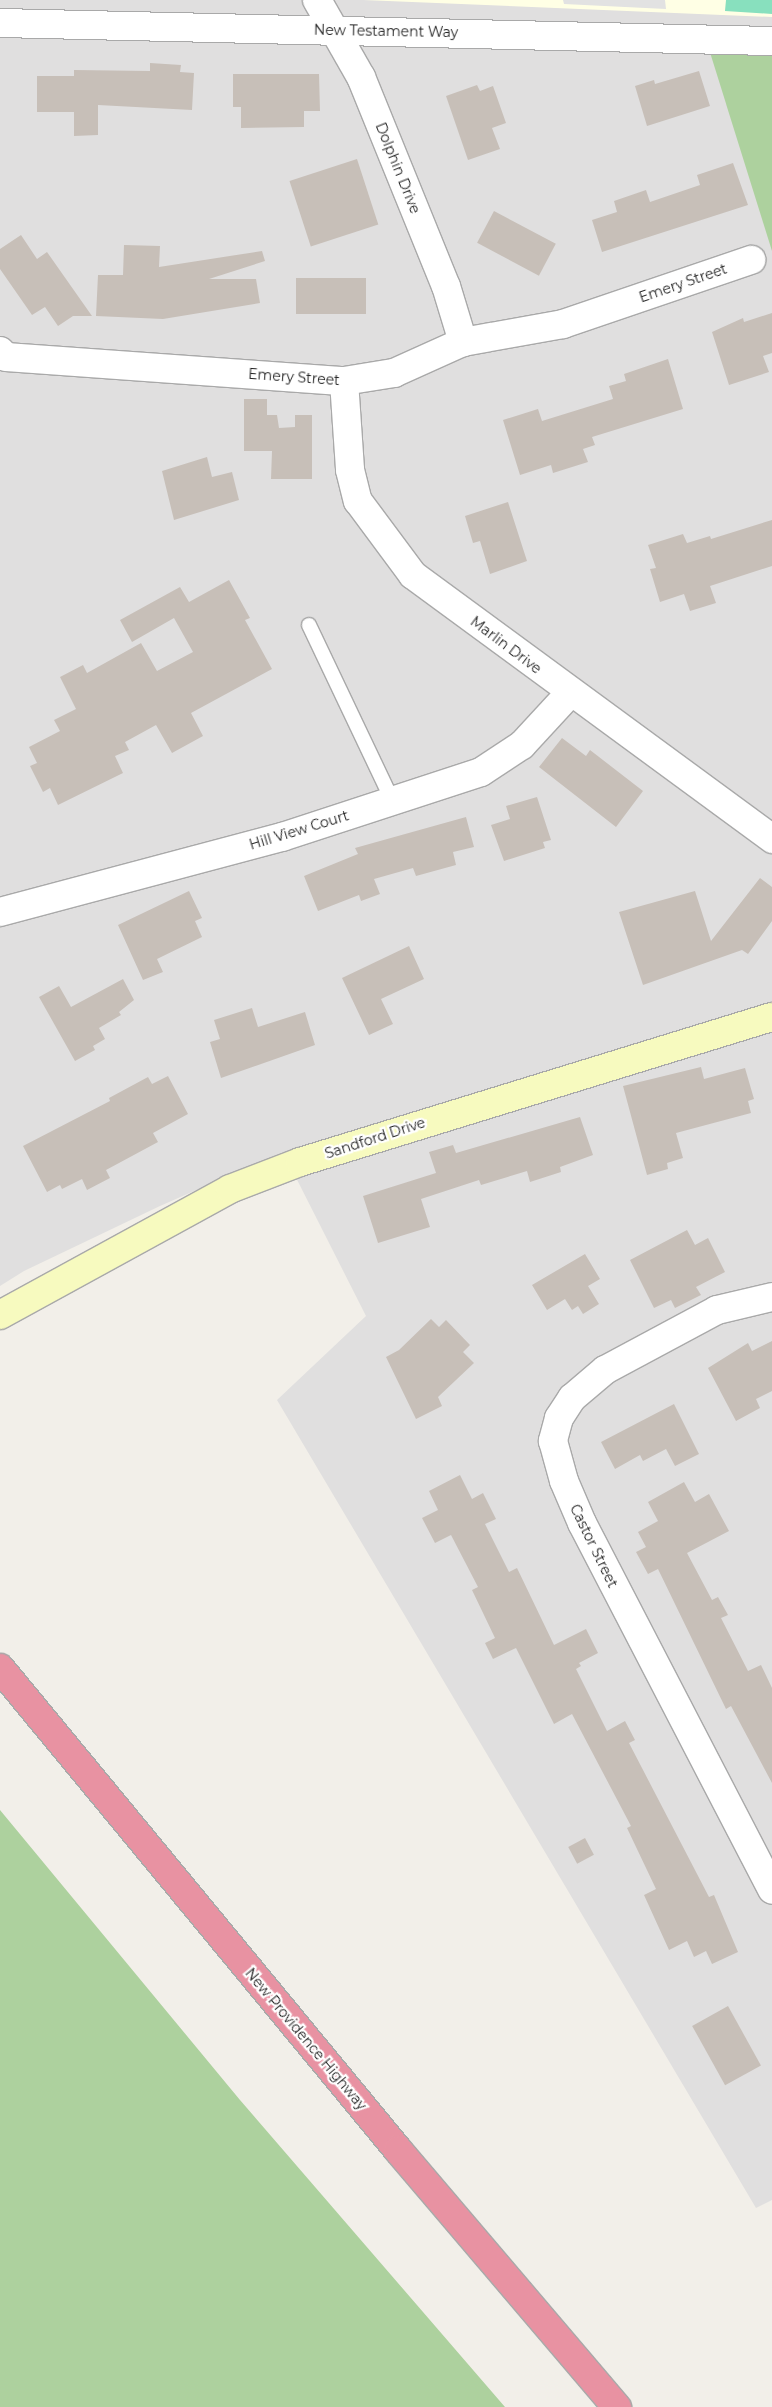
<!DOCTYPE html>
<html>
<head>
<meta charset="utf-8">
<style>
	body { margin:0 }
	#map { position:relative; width:772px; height:2407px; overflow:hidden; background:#f2efe9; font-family:Montserrat,sans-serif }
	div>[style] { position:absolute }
	.residential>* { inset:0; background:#e0dfdf }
	.education>* { inset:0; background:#ffffe5 }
	.forest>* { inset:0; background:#add19e }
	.pitch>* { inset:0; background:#88e0be }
	.parking>* { inset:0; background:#e2e2e2 }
	.building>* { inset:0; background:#c7bfb8; transform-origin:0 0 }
	.roads { filter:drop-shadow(1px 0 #a9a9a9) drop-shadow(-1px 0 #a9a9a9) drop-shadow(0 1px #a9a9a9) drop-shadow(0 -1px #a9a9a9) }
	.lane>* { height:14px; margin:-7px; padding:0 7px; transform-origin:7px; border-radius:7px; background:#fff }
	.street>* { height:28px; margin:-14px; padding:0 14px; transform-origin:14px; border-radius:14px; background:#fff }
	.secondary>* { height:28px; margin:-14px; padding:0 14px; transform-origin:14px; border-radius:14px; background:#f7fabf }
	.highway>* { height:28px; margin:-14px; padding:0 14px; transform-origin:14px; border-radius:14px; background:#e892a2 }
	span { translate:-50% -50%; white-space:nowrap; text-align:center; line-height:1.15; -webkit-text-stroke:4.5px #fff; paint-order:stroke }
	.street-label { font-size:14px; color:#222 }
</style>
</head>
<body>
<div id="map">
	<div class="residential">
		<div style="clip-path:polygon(0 0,772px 0,772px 2200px,756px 2208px,277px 1400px,366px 1316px,283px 1152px,160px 1206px,24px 1271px,0 1286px)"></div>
	</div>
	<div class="education">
		<div style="clip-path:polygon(363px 0,772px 0,772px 17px)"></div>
	</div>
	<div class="forest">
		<div style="clip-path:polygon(708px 46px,772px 47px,772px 251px)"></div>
		<div style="clip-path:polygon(0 1810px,240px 2100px,505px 2407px,0 2407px)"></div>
	</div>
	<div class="pitch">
		<div style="clip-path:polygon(726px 0,772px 0,772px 14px,725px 11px)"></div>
	</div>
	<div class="parking">
		<div style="clip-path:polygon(563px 0,665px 0,666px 9px,564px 4px)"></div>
	</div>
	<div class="building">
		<div style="clip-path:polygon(150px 63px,181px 65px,180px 72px,194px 73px,192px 110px,98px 105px,98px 135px,74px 136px,74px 112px,37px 112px,37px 76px,74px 76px,74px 70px,150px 71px)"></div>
		<div style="clip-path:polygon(699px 71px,710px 106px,647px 126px,635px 86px,654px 80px,655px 84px)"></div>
		<div style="clip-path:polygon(233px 74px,319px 74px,320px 111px,304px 111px,304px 127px,241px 128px,241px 107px,233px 107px)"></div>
		<div style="clip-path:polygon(477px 85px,480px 91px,493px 86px,506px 123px,492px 128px,500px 149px,468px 160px,446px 96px)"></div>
		<div style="left:357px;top:159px;width:69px;height:71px;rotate:72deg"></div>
		<div style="clip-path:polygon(733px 163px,748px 205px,602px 252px,592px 220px,617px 212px,614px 201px,646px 190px,650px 202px,700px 185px,697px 175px)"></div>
		<div style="left:494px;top:211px;width:70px;height:36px;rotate:28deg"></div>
		<div style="clip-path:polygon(21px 235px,37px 259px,47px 252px,92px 316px,73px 316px,58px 326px,45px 307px,32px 315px,0 269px,0 249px)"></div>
		<div style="clip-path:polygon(124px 245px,160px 246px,159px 267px,262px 251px,265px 261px,209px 279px,256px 279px,260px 303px,163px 319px,96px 316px,98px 275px,123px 275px)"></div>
		<div style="left:366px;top:278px;width:36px;height:70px;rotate:90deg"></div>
		<div style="clip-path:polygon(772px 313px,772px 353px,763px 356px,769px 372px,729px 385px,712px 332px,743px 318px,744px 322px)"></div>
		<div style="clip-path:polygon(668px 359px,683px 409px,592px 437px,595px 445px,583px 449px,588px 462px,553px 473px,551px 465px,520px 475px,503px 420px,538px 409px,542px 421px,613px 399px,609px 386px,626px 381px,624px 374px)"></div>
		<div style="clip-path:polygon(244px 399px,267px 399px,267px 415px,277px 415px,279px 428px,295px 427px,295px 415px,312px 415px,312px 479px,271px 479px,272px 451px,244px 451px)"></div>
		<div style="clip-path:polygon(207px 457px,212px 477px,232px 472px,239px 500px,174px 520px,162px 471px)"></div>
		<div style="clip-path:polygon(508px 502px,527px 561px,490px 574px,480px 541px,473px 543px,465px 516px)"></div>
		<div style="clip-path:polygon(772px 520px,772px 566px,710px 586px,716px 603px,690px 611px,684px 594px,660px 602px,650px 569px,656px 568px,648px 545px,683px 534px,687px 543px,710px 536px,711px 539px)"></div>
		<div style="clip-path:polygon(229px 580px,250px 618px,245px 620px,272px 669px,191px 713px,203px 736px,172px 753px,156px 725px,125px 742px,129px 750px,115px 756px,123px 773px,58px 805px,50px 788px,43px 792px,30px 766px,37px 763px,29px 747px,60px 731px,54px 720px,76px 709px,60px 677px,83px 665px,87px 673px,141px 643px,157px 671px,193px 652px,174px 618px,132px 642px,120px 620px,180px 587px,189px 602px)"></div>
		<div style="clip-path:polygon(562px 738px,586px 756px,590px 750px,643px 791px,616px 827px,539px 767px)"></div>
		<div style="clip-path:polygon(537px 797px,551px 840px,543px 842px,545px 848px,504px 861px,491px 825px,510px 819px,506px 806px)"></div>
		<div style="clip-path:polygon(466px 817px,474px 847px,453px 852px,456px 865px,416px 876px,413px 868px,374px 879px,380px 894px,361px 901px,359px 895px,318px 911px,304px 876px,358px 854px,355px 848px)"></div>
		<div style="clip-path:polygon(760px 878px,772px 887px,772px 921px,748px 954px,742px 950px,643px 985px,619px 912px,695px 891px,711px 941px)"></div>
		<div style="clip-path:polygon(189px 891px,202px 918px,195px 921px,202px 937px,157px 959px,163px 972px,143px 980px,118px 925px)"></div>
		<div style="clip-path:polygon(409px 946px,424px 979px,381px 999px,393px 1024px,369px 1035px,342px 978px)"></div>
		<div style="clip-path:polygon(123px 979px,134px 1000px,119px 1012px,121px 1015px,99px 1028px,105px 1039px,93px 1046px,95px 1050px,75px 1061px,39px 997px,59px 986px,71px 1007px)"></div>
		<div style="clip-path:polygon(252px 1008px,258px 1027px,305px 1012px,315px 1045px,221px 1078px,210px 1042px,220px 1039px,214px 1020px)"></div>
		<div style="clip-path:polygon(701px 1067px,704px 1079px,745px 1068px,754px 1099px,748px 1101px,751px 1113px,676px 1133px,683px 1158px,667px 1163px,668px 1169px,647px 1175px,623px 1086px)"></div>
		<div style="clip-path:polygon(168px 1076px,188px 1114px,153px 1133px,158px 1142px,106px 1170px,110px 1178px,87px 1190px,82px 1179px,62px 1189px,60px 1185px,47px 1192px,23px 1146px,110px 1101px,109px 1098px,148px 1077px,152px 1084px)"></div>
		<div style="clip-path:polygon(580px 1117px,593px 1155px,560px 1167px,561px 1172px,530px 1182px,527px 1171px,481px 1185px,479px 1180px,421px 1199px,430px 1227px,378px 1243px,363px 1196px,436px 1173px,429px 1152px,453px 1145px,456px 1153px)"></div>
		<div style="clip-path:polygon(687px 1230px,695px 1245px,708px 1238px,725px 1272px,696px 1287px,701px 1295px,675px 1308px,671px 1300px,654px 1308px,630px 1260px)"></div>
		<div style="clip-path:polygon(585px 1254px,600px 1279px,588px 1286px,599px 1304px,583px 1314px,578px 1306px,572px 1310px,565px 1299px,547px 1310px,532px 1285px)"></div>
		<div style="clip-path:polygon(431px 1319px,439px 1327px,446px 1320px,470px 1345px,463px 1352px,474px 1363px,438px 1397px,442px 1406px,416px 1419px,386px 1357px,399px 1350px)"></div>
		<div style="clip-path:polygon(772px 1341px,772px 1391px,756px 1399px,760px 1408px,736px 1421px,708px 1368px,748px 1343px,752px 1351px)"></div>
		<div style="clip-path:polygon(674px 1404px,699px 1454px,675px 1466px,666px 1449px,643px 1461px,640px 1455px,615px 1469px,601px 1442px)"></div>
		<div style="clip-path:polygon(460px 1475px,472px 1499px,483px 1493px,496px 1519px,485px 1524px,509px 1572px,517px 1568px,554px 1645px,586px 1629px,598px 1653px,579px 1663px,581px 1666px,576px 1669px,607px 1731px,625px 1721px,635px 1740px,629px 1743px,709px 1897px,714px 1895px,738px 1952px,712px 1964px,706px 1951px,694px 1957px,687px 1941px,669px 1950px,644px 1895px,656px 1889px,627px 1828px,631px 1826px,572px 1714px,554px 1724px,516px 1648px,493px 1659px,485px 1643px,495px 1638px,472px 1590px,478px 1587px,451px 1535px,435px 1543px,422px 1518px,438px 1510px,429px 1491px)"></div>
		<div style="clip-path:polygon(684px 1482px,695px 1502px,709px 1494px,729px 1531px,687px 1553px,712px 1600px,718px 1597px,728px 1615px,721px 1618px,748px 1671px,761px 1665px,772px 1688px,772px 1783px,731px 1706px,726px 1709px,658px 1569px,648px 1574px,636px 1552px,646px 1547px,638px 1532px,658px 1521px,648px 1502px)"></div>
		<div style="left:585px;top:1838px;width:19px;height:19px;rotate:62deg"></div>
		<div style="left:728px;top:2006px;width:68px;height:41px;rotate:61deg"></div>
	</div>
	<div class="roads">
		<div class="lane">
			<div style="left:309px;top:625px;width:196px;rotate:64.6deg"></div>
		</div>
		<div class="street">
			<div style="left:317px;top:0;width:89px;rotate:60.3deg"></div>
			<div style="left:361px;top:77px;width:226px;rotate:67.9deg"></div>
			<div style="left:446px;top:286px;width:59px;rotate:73.1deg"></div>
			<div style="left:0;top:23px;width:772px;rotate:1.34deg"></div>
			<div style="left:0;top:351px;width:8px;rotate:45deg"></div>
			<div style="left:6px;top:357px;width:339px;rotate:4.1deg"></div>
			<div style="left:344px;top:381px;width:51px;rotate:-9.1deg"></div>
			<div style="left:394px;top:373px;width:76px;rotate:-24.2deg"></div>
			<div style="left:463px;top:342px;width:102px;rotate:-10.2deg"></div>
			<div style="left:563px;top:324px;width:199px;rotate:-18.8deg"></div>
			<div style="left:344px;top:381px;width:89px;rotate:86.1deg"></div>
			<div style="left:350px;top:470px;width:32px;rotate:76deg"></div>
			<div style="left:358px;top:501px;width:92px;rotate:53.4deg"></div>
			<div style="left:413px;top:575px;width:446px;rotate:36.3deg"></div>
			<div style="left:0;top:912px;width:292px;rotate:-14.9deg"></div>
			<div style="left:282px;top:837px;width:209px;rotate:-18.1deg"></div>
			<div style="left:481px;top:772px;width:49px;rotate:-33.4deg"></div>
			<div style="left:522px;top:745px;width:71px;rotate:-47.3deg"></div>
			<div style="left:772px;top:1297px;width:57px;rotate:166.7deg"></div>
			<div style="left:717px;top:1310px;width:127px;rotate:151.8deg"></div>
			<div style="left:605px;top:1370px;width:43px;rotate:139.7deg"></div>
			<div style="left:572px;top:1398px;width:24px;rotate:123deg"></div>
			<div style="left:559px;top:1418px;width:24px;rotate:105deg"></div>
			<div style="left:553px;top:1441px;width:41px;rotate:74.6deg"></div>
			<div style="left:564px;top:1481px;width:46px;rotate:66.8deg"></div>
			<div style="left:582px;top:1523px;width:413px;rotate:62.6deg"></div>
		</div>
		<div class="secondary">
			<div style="left:0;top:1315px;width:262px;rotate:-28.7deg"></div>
			<div style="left:230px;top:1189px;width:75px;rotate:-21.1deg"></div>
			<div style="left:300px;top:1162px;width:494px;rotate:-17.1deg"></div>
		</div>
		<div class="highway">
			<div style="left:0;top:1668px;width:625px;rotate:50.45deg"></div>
			<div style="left:398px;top:2150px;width:338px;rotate:49.6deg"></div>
		</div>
	</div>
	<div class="street-label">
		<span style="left:386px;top:31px;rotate:1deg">New Testament Way</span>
		<span style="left:398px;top:168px;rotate:68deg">Dolphin Drive</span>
		<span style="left:683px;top:283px;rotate:-19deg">Emery Street</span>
		<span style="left:294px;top:377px;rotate:4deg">Emery Street</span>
		<span style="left:506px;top:645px;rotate:37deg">Marlin Drive</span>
		<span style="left:299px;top:830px;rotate:-17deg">Hill View Court</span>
		<span style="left:375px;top:1138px;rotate:-18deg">Sandford Drive</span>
		<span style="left:594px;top:1546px;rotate:64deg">Castor Street</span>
		<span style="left:306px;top:2039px;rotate:50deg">New Providence Highway</span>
	</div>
</div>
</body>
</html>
